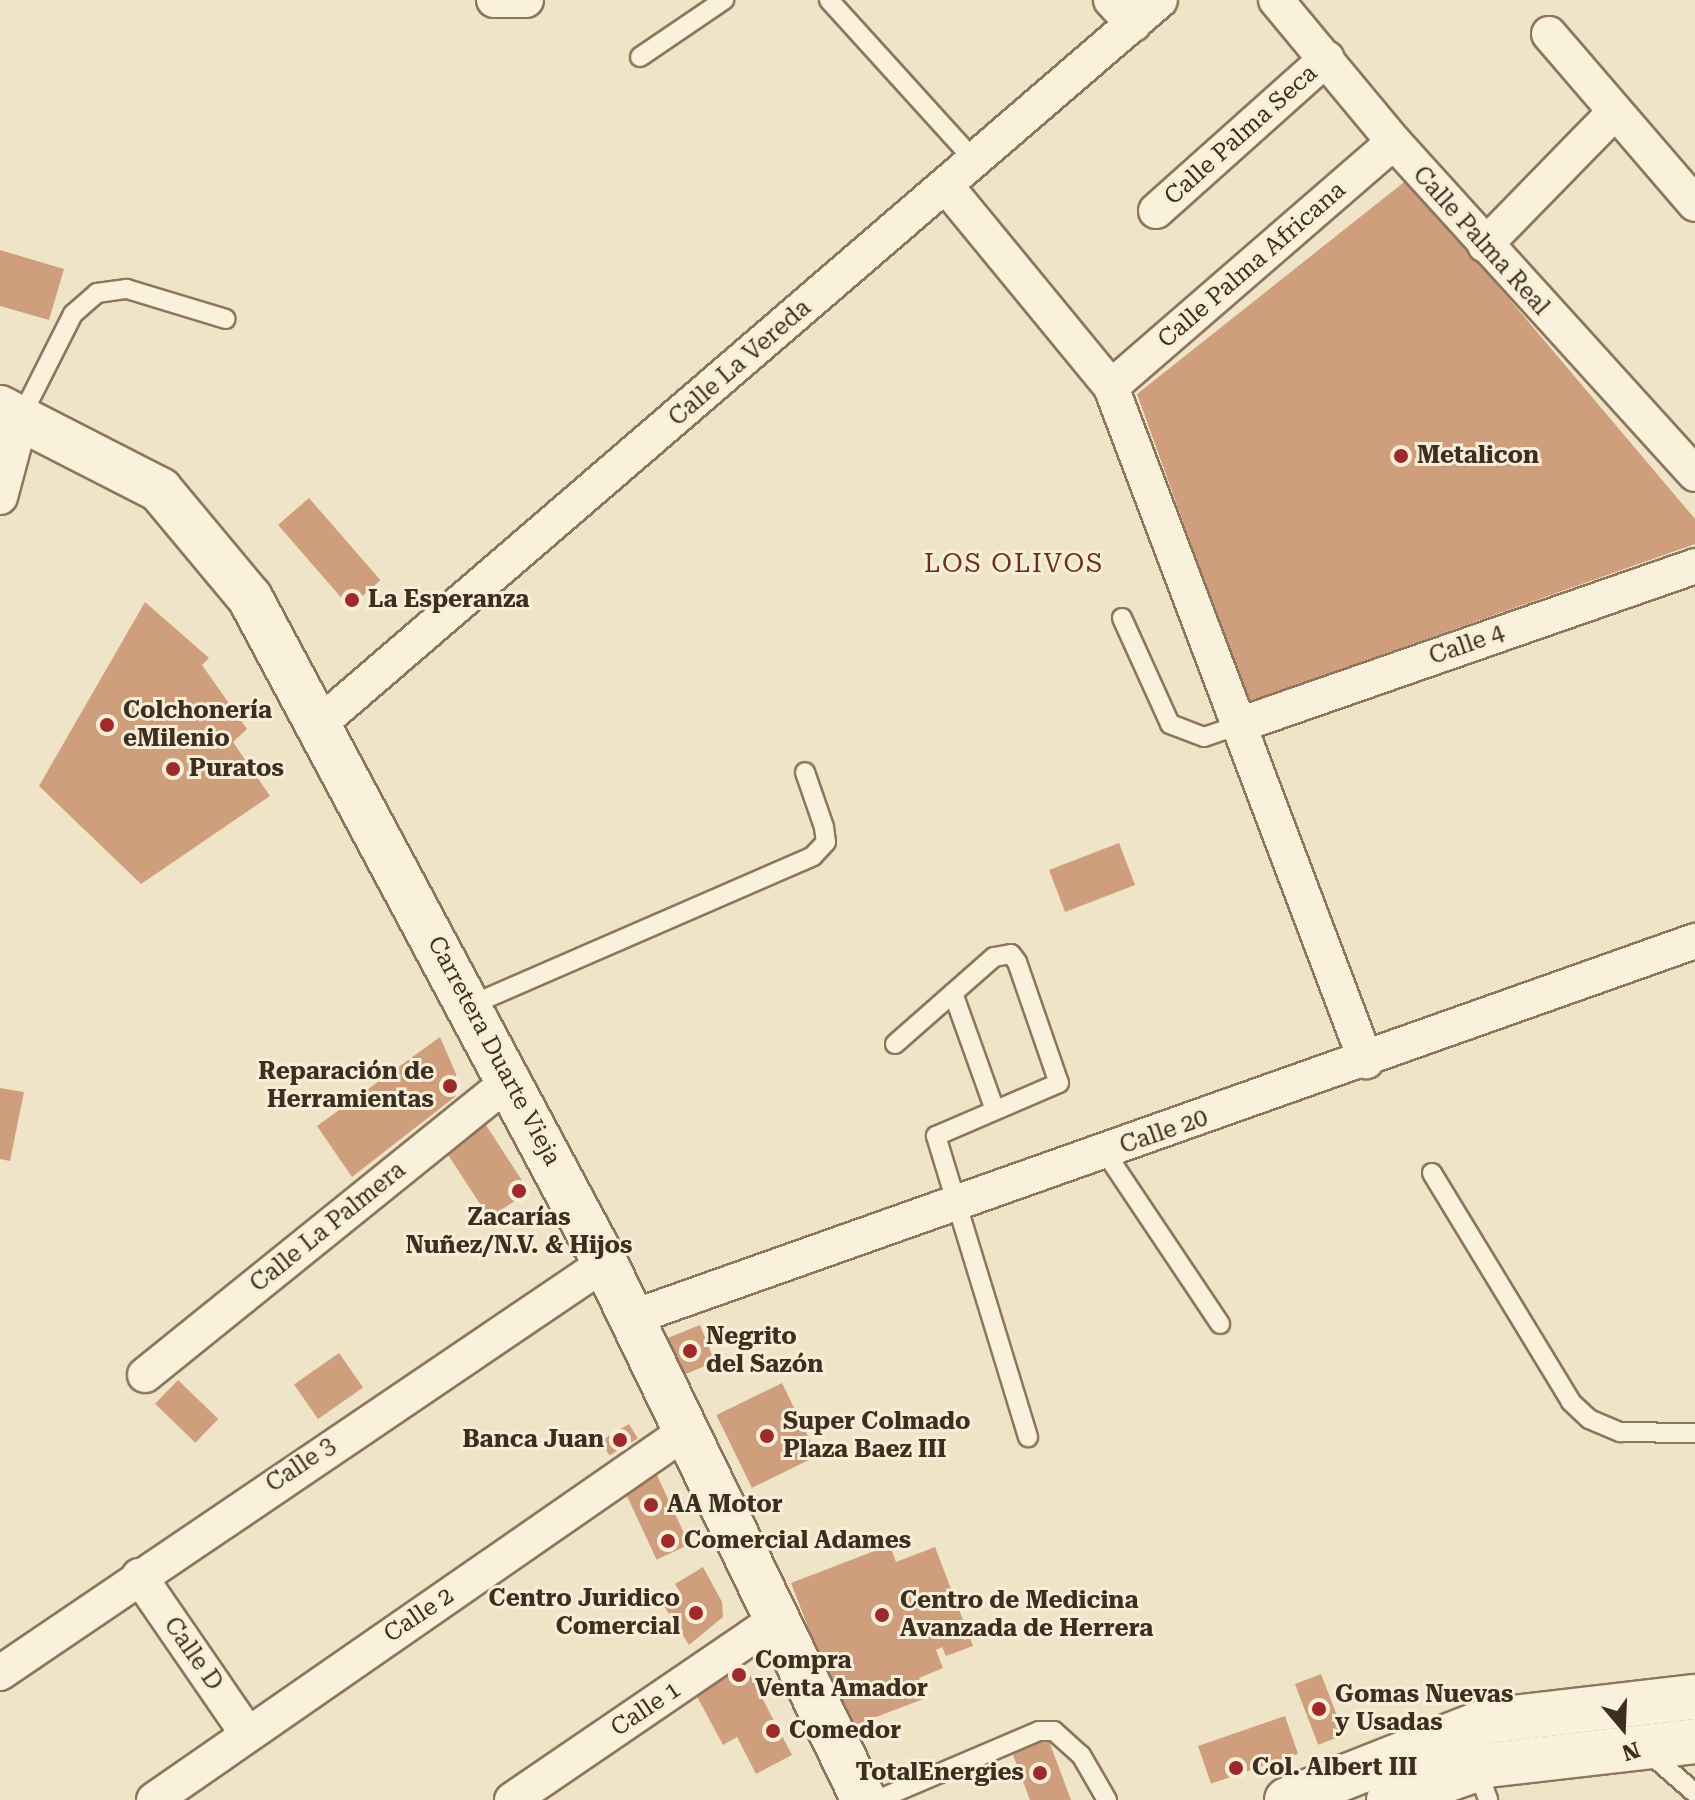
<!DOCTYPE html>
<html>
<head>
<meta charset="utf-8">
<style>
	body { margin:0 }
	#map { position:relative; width:1695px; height:1800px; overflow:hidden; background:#f0e4c8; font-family:"Roboto Serif",serif }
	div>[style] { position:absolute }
	.building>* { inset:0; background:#cf9f7d; transform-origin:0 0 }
	.roads { filter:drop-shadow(2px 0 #8d765c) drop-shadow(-2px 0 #8d765c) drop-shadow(0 2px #8d765c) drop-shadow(0 -2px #8d765c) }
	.lane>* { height:18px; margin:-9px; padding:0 9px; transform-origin:9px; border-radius:9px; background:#faf1dc }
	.street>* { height:34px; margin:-17px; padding:0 17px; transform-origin:17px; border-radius:17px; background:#faf1dc }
	.secondary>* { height:44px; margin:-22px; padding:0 22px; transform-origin:22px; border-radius:22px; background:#faf1dc }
	.dots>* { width:22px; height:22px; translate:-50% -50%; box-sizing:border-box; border:4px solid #f7eed8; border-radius:50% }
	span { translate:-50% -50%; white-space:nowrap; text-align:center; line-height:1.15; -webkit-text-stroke:6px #f7eed8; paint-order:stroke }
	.street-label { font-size:24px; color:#3d2e20 }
	.poi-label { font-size:24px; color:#3d2e20; font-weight:700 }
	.left { translate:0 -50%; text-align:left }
	.right { translate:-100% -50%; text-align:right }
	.neighbourhood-label { font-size:26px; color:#6b2e1e; letter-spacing:2px }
	.north { position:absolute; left:1583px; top:1688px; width:80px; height:80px; -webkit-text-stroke:6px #f7eed8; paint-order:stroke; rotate:161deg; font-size:22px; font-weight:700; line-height:32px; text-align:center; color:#3d2e20 }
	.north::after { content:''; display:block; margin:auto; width:28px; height:36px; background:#3d2e20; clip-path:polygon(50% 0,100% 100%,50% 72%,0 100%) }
</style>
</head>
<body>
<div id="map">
	<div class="building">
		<div style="clip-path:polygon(1408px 179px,1695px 519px,1695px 544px,1248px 702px,1137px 394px)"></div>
		<div style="clip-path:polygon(0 250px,64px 269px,49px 320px,0 306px)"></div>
		<div style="left:309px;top:498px;width:109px;height:41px;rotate:49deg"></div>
		<div style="clip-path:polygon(145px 602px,209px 658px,202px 665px,247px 729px,233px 742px,270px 796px,141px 884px,39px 786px)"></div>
		<div style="left:1119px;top:843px;width:45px;height:75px;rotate:69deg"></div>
		<div style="clip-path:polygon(440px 1037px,456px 1074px,456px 1096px,352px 1177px,317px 1126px)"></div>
		<div style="clip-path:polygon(0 1088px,24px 1092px,10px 1161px,0 1159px)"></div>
		<div style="left:484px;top:1122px;width:83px;height:48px;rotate:57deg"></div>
		<div style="left:700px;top:1325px;width:40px;height:37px;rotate:68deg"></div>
		<div style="left:339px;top:1353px;width:42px;height:55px;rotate:55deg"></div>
		<div style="left:178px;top:1380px;width:56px;height:33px;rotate:44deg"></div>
		<div style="left:782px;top:1383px;width:81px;height:73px;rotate:64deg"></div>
		<div style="left:629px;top:1424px;width:17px;height:33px;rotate:59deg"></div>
		<div style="left:655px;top:1471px;width:81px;height:36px;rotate:65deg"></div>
		<div style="clip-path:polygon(890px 1545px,896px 1562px,935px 1547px,973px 1646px,946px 1656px,942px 1647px,936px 1650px,943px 1668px,919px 1678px,926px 1698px,847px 1728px,791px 1583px)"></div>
		<div style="clip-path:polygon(703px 1567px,722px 1602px,723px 1617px,689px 1645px,664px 1606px,682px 1595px,675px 1584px)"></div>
		<div style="clip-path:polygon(732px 1668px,747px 1669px,792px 1755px,756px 1774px,737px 1737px,723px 1745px,693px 1689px)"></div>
		<div style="left:1321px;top:1674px;width:65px;height:28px;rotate:69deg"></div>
		<div style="left:1285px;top:1716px;width:40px;height:92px;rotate:71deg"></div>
		<div style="clip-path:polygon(1046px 1733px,1071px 1800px,1030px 1800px,1010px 1747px)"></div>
	</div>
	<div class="roads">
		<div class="lane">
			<div style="left:829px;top:0;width:217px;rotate:47.8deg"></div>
			<div style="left:640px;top:57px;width:102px;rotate:-34.2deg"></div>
			<div style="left:22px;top:415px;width:113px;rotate:-63.2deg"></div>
			<div style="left:73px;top:314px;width:32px;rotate:-41deg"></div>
			<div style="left:97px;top:293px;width:30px;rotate:-8deg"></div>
			<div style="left:127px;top:289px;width:103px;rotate:16.9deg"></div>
			<div style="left:1122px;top:618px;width:116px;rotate:65.6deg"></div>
			<div style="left:1170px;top:724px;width:36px;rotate:21deg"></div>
			<div style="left:1204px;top:737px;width:37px;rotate:-19deg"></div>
			<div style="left:953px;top:993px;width:124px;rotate:70.3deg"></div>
			<div style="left:471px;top:1005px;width:373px;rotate:-23.5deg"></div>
			<div style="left:813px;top:856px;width:19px;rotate:-47deg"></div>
			<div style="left:826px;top:842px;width:15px;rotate:-98deg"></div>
			<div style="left:824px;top:827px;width:58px;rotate:-109.1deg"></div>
			<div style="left:895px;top:1044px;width:132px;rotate:-41.3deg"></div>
			<div style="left:994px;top:957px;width:17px;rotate:-10deg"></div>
			<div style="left:1011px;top:954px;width:10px;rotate:53deg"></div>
			<div style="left:1017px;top:962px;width:128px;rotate:70.9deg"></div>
			<div style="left:1059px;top:1083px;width:134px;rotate:156.7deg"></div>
			<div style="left:936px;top:1136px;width:315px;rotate:73deg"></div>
			<div style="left:1105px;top:1152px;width:207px;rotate:56.2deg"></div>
			<div style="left:1432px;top:1173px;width:268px;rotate:58.7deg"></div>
			<div style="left:1571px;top:1402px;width:25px;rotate:43deg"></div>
			<div style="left:1589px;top:1419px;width:34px;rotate:23deg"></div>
			<div style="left:1620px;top:1432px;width:75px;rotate:0.8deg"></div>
			<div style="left:1648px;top:1752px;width:62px;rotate:41.1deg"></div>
			<div style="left:1477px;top:1769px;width:33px;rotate:70deg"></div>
			<div style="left:877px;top:1800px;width:176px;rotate:-23.1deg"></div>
			<div style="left:1039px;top:1731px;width:15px"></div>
			<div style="left:1054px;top:1731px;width:36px;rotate:42deg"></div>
			<div style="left:1081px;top:1755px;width:52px;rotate:60deg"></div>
		</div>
		<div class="street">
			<div style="left:494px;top:0;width:32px"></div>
			<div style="left:1111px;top:0;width:33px;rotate:47deg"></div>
			<div style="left:1276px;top:0;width:185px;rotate:50.3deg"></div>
			<div style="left:1394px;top:142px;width:448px;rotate:47.8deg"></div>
			<div style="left:1549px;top:34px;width:224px;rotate:49.3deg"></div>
			<div style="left:946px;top:186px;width:260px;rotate:50.6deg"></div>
			<div style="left:1111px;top:387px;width:721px;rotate:69.28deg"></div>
			<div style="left:1156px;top:211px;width:229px;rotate:-41.8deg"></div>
			<div style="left:1485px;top:245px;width:186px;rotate:-45.7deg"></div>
			<div style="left:1111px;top:387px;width:374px;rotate:-40.9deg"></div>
			<div style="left:0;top:497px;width:85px;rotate:-75deg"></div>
			<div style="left:318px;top:725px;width:1111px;rotate:-40.73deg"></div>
			<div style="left:1239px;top:725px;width:483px;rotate:-19.2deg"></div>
			<div style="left:631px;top:1318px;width:1129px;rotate:-19.51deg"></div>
			<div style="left:145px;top:1375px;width:470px;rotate:-38.9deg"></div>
			<div style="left:139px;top:1576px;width:191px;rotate:55.5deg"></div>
			<div style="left:0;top:1673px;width:731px;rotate:-34.12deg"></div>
			<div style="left:154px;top:1800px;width:646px;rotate:-34.72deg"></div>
			<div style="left:512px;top:1800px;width:323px;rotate:-34.3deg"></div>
		</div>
		<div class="secondary">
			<div style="left:0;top:408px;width:180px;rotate:27.1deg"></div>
			<div style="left:160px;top:490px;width:141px;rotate:50.2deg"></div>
			<div style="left:250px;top:598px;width:754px;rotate:61.91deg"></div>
			<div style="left:605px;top:1263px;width:596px;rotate:64.25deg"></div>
			<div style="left:1287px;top:1800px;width:215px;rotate:-21.6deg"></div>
			<div style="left:1487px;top:1721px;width:209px;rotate:-6.6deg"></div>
			<div style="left:1389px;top:1800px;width:105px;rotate:-19.5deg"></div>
			<div style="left:1488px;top:1765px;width:208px;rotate:-6.6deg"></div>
		</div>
	</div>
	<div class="dots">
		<div style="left:1401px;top:456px;background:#9e2a2b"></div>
		<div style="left:352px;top:600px;background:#9e2a2b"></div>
		<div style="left:107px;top:725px;background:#9e2a2b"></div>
		<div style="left:173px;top:769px;background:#9e2a2b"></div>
		<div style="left:450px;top:1086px;background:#9e2a2b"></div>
		<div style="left:519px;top:1191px;background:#9e2a2b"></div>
		<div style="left:690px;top:1351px;background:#9e2a2b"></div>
		<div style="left:767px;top:1436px;background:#9e2a2b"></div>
		<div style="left:620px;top:1440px;background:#9e2a2b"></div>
		<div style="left:651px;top:1505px;background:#9e2a2b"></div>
		<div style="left:668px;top:1541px;background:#9e2a2b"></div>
		<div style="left:696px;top:1613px;background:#9e2a2b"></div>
		<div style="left:882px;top:1615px;background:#9e2a2b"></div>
		<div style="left:739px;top:1675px;background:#9e2a2b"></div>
		<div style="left:1319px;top:1709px;background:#9e2a2b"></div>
		<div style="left:773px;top:1731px;background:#9e2a2b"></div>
		<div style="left:1236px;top:1768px;background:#9e2a2b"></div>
		<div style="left:1040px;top:1773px;background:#9e2a2b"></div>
	</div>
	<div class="street-label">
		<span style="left:1241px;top:135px;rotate:-42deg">Calle Palma Seca</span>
		<span style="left:1481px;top:241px;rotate:48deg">Calle Palma Real</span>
		<span style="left:1252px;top:265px;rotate:-41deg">Calle Palma Africana</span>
		<span style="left:740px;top:363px;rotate:-41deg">Calle La Vereda</span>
		<span style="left:1467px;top:645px;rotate:-19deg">Calle 4</span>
		<span style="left:494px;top:1051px;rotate:62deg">Carretera Duarte Vieja</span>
		<span style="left:1164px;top:1132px;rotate:-19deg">Calle 20</span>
		<span style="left:328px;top:1227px;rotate:-39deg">Calle La Palmera</span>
		<span style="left:301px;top:1465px;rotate:-34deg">Calle 3</span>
		<span style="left:419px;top:1615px;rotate:-34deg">Calle 2</span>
		<span style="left:193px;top:1654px;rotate:55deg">Calle D</span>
		<span style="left:646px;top:1709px;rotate:-34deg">Calle 1</span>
	</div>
	<div class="poi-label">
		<span class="left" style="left:1417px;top:456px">Metalicon</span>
		<span class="left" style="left:368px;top:600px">La Esperanza</span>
		<span class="left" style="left:123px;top:725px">Colchonería<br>eMilenio</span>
		<span class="left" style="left:189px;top:769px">Puratos</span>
		<span class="right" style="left:434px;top:1086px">Reparación de<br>Herramientas</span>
		<span style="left:519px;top:1232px">Zacarías<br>Nuñez/N.V. &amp; Hijos</span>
		<span class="left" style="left:706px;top:1351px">Negrito<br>del Sazón</span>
		<span class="left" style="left:783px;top:1436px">Super Colmado<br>Plaza Baez III</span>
		<span class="right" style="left:604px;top:1440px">Banca Juan</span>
		<span class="left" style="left:667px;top:1505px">AA Motor</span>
		<span class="left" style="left:684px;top:1541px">Comercial Adames</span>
		<span class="right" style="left:680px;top:1613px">Centro Juridico<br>Comercial</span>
		<span class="left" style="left:900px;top:1615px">Centro de Medicina<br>Avanzada de Herrera</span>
		<span class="left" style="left:755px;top:1675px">Compra<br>Venta Amador</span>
		<span class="left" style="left:1335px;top:1709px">Gomas Nuevas<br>y Usadas</span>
		<span class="left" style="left:789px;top:1731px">Comedor</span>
		<span class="left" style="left:1252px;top:1768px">Col. Albert III</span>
		<span class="right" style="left:1024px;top:1773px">TotalEnergies</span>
	</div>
	<div class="neighbourhood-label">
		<span style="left:1014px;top:564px">LOS OLIVOS</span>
	</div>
	<div class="north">N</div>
</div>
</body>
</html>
